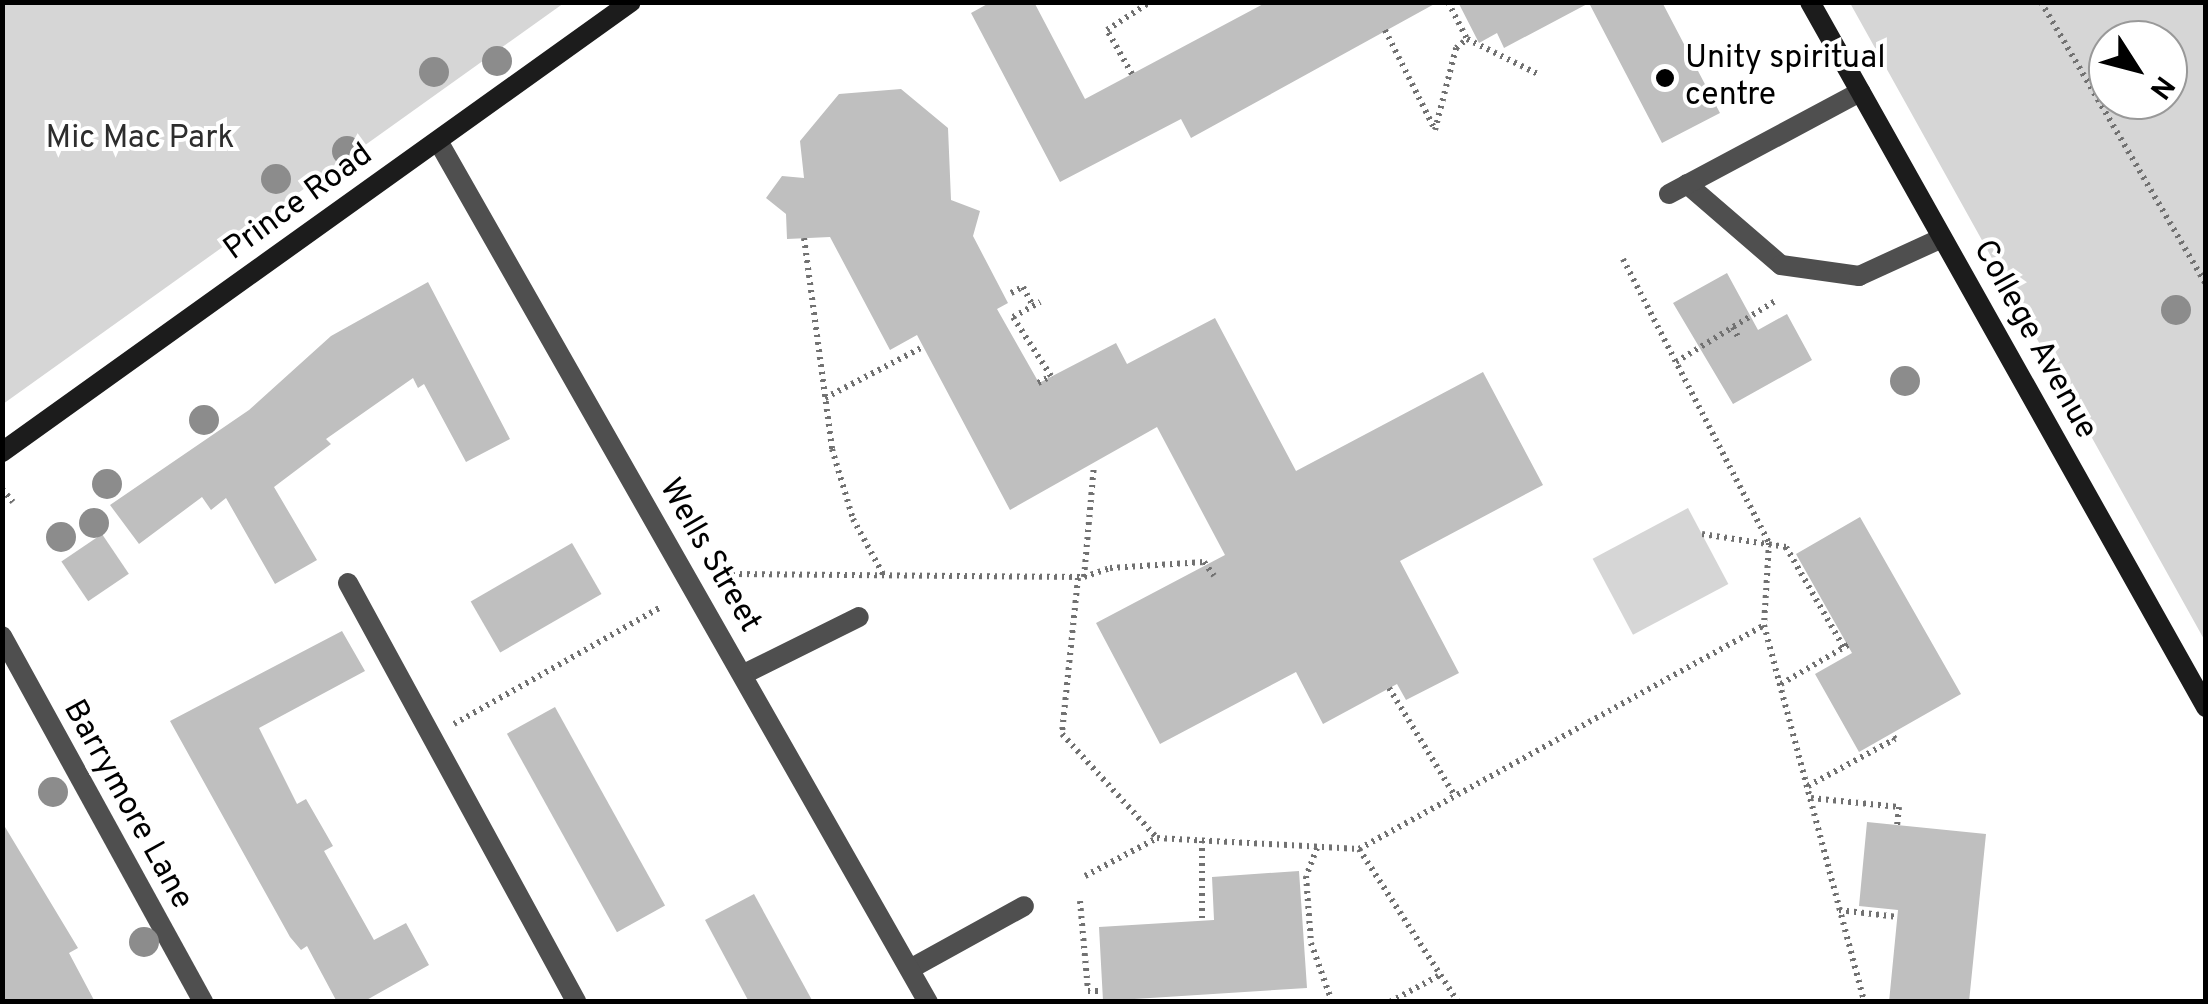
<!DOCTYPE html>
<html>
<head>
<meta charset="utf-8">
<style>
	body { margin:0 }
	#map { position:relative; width:2208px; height:1004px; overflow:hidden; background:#fff; font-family:Overpass,sans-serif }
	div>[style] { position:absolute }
	.green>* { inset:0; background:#d6d6d6; transform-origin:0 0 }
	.building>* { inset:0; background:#bfbfbf; transform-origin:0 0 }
	.path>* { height:6px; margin-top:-3px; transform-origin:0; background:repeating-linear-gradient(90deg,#717171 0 2.5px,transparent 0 7.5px) }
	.lane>* { height:20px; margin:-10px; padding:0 10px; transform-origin:10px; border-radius:10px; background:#4f4f4f }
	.street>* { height:20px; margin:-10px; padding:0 10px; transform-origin:10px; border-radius:10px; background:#4f4f4f }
	.secondary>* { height:20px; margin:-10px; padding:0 10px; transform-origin:10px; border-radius:10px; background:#1c1c1c }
	.trees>* { width:30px; height:30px; margin:-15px; border-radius:50%; background:#8c8c8c }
	.dots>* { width:28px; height:28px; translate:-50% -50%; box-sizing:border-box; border:5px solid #fff; border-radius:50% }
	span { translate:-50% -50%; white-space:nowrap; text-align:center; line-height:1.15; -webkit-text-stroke:8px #fff; paint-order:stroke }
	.poi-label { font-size:32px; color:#000 }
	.left { translate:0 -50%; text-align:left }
	.park-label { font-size:32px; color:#2d2d2d }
	.street-label { font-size:32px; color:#000 }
	.frame { position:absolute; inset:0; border:5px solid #000; pointer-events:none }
	.north { position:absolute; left:2088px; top:20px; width:100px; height:100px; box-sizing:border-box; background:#fff; border:2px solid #999; border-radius:50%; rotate:126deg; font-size:28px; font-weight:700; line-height:40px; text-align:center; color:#000 }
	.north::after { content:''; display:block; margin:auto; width:35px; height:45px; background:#000; clip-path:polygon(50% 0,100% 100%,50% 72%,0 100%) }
</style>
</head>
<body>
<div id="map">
	<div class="green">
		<div style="clip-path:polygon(3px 2px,564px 2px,564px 3px,3px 404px)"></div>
		<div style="clip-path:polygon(evenodd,1850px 3px,2205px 3px,2205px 641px,1850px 3px,2108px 40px,2168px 40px,2168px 100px,2108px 100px,2108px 40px)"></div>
		<div style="left:1688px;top:508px;width:86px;height:108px;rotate:62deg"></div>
	</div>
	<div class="building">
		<div style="clip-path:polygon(991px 2px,1034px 2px,1085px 99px,1267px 2px,1438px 2px,1191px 138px,1181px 119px,1060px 182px,971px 13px)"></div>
		<div style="clip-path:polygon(1458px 2px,1662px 2px,1720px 113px,1662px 143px,1589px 3px,1504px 48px,1497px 33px,1479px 43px)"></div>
		<div style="clip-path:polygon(901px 89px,948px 128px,951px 200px,980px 211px,973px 236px,1008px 303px,997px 309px,1039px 383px,1116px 343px,1127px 364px,1215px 318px,1296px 471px,1483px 372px,1543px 485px,1400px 561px,1459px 673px,1406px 700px,1397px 684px,1323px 724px,1296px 672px,1160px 744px,1096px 623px,1225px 555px,1157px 427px,1010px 510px,917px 335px,890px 350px,830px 237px,787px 239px,786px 214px,766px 198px,782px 176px,804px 178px,800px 141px,839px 94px)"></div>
		<div style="clip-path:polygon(1727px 273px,1758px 330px,1787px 314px,1812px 360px,1733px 404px,1673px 303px)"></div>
		<div style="clip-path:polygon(428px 282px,510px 439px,466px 462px,424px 384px,418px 388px,413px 378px,326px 439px,331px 444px,274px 487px,317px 560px,275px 584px,226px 498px,211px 510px,202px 497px,139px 544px,110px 505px,249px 410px,331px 336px)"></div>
		<div style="clip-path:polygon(1860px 517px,1961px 694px,1859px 752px,1815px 674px,1852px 653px,1796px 554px)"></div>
		<div style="left:102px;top:534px;width:48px;height:49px;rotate:56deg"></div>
		<div style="left:572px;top:543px;width:59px;height:117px;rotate:60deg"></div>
		<div style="clip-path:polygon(342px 631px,365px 671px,259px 728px,297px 804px,306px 799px,333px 846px,324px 851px,374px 940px,406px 923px,429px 965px,363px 1002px,337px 1002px,307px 946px,301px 950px,290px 937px,170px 721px)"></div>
		<div style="left:555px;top:707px;width:227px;height:55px;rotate:61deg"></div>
		<div style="clip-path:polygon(2px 822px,78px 948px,69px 953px,95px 1002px,2px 1002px)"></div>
		<div style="clip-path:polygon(1867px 822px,1986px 834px,1969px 1002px,1889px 1002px,1898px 910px,1859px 906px)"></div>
		<div style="clip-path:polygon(1299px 871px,1307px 988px,1103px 1001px,1099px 927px,1214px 920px,1212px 877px)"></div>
		<div style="clip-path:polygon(754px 894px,813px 1002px,749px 1002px,705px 920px)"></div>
	</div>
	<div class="path">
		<div style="left:982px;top:2px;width:4px;rotate:76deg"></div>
		<div style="left:1448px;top:2px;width:42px;rotate:62.8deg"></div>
		<div style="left:1467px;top:39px;width:81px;rotate:26.3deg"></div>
		<div style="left:2041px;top:2px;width:327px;rotate:59.7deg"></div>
		<div style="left:1385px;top:30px;width:112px;rotate:63.4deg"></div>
		<div style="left:1435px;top:130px;width:85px;rotate:-75.6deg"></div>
		<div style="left:1456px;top:48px;width:14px;rotate:-39deg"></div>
		<div style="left:1132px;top:74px;width:51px;rotate:-119.6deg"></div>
		<div style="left:1107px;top:30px;width:51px;rotate:-33.1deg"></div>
		<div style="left:804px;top:238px;width:213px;rotate:82.4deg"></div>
		<div style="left:832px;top:449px;width:73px;rotate:73.3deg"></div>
		<div style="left:853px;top:519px;width:63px;rotate:61.4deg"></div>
		<div style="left:1623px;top:259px;width:319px;rotate:62.8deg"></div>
		<div style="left:1769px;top:543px;width:82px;rotate:93.5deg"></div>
		<div style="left:1764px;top:625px;width:390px;rotate:75.1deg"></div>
		<div style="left:1011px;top:293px;width:13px;rotate:-27deg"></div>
		<div style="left:1023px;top:287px;width:21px;rotate:62deg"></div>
		<div style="left:1733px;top:327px;width:13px;rotate:63deg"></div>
		<div style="left:1676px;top:362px;width:116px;rotate:-31.6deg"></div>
		<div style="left:1038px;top:383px;width:15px;rotate:-28deg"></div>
		<div style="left:1051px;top:376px;width:70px;rotate:-122.8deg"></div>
		<div style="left:1013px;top:317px;width:31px;rotate:-29deg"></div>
		<div style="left:825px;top:398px;width:110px;rotate:-27.5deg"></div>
		<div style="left:2px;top:489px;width:17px;rotate:50deg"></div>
		<div style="left:1702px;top:534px;width:85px;rotate:8.8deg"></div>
		<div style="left:1786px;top:547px;width:116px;rotate:60.1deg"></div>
		<div style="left:732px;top:574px;width:352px;rotate:0.5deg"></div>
		<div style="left:1084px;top:577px;width:28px;rotate:-19deg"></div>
		<div style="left:1110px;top:568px;width:94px;rotate:-3.7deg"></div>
		<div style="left:1204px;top:562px;width:17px;rotate:54deg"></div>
		<div style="left:1084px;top:577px;width:111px;rotate:-84.9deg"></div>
		<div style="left:1078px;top:578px;width:157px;rotate:95.9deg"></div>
		<div style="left:1062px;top:734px;width:141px;rotate:47.6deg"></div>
		<div style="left:1781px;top:684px;width:78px;rotate:-30.2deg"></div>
		<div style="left:1389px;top:688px;width:127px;rotate:58.6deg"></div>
		<div style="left:454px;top:724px;width:236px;rotate:-29.5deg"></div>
		<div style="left:1808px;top:786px;width:99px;rotate:-28.4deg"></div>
		<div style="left:1895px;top:739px;width:6px;rotate:-129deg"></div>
		<div style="left:1811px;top:798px;width:88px;rotate:5.8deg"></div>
		<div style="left:1899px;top:807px;width:18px;rotate:96deg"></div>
		<div style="left:1202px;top:841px;width:79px;rotate:90deg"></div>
		<div style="left:1317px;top:848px;width:30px;rotate:111deg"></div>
		<div style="left:1306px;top:876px;width:67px;rotate:85.7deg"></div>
		<div style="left:1311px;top:943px;width:63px;rotate:70.4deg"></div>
		<div style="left:1359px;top:849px;width:182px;rotate:57.1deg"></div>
		<div style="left:1085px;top:876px;width:81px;rotate:-27.8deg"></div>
		<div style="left:1157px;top:838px;width:202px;rotate:3.1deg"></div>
		<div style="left:1359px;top:849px;width:463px;rotate:-28.9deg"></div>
		<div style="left:1080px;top:901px;width:90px;rotate:84.9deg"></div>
		<div style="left:1088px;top:991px;width:15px"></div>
		<div style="left:1839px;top:910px;width:59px;rotate:6.8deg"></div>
		<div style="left:1390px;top:1002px;width:55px;rotate:-28.4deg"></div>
	</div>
	<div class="lane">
		<div style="left:1687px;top:184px;width:124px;rotate:40.8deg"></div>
		<div style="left:1781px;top:265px;width:79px;rotate:8deg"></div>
		<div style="left:1859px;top:276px;width:91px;rotate:-24.6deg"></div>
		<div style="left:1669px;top:194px;width:217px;rotate:-28.1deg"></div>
		<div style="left:348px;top:583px;width:477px;rotate:61.4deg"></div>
		<div style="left:744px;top:674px;width:128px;rotate:-26.4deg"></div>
		<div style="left:910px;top:969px;width:130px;rotate:-28.9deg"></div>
	</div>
	<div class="street">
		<div style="left:438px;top:141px;width:991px;rotate:60.36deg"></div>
		<div style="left:2px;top:636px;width:418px;rotate:61.2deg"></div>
	</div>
	<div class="secondary">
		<div style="left:1810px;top:2px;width:809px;rotate:60.68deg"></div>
		<div style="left:2px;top:452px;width:773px;rotate:-35.58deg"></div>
	</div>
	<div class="trees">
		<div style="left:497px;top:61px"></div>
		<div style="left:434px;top:72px"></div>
		<div style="left:347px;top:151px"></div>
		<div style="left:276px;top:179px"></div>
		<div style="left:2176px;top:310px"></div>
		<div style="left:1905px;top:381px"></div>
		<div style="left:204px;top:420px"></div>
		<div style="left:107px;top:484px"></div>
		<div style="left:94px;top:523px"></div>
		<div style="left:61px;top:537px"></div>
		<div style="left:53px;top:792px"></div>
		<div style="left:144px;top:942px"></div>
	</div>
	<div class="dots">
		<div style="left:1665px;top:78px;background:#000"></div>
	</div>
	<div class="poi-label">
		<span class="left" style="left:1685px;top:78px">Unity spiritual<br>centre</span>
	</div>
	<div class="park-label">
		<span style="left:140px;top:139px">Mic Mac Park</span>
	</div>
	<div class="street-label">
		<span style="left:299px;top:203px;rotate:-36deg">Prince Road</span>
		<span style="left:2034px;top:340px;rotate:61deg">College Avenue</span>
		<span style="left:709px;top:556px;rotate:60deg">Wells Street</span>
		<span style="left:127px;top:805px;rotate:61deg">Barrymore Lane</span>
	</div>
	<div class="frame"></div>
	<div class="north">N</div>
</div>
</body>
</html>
